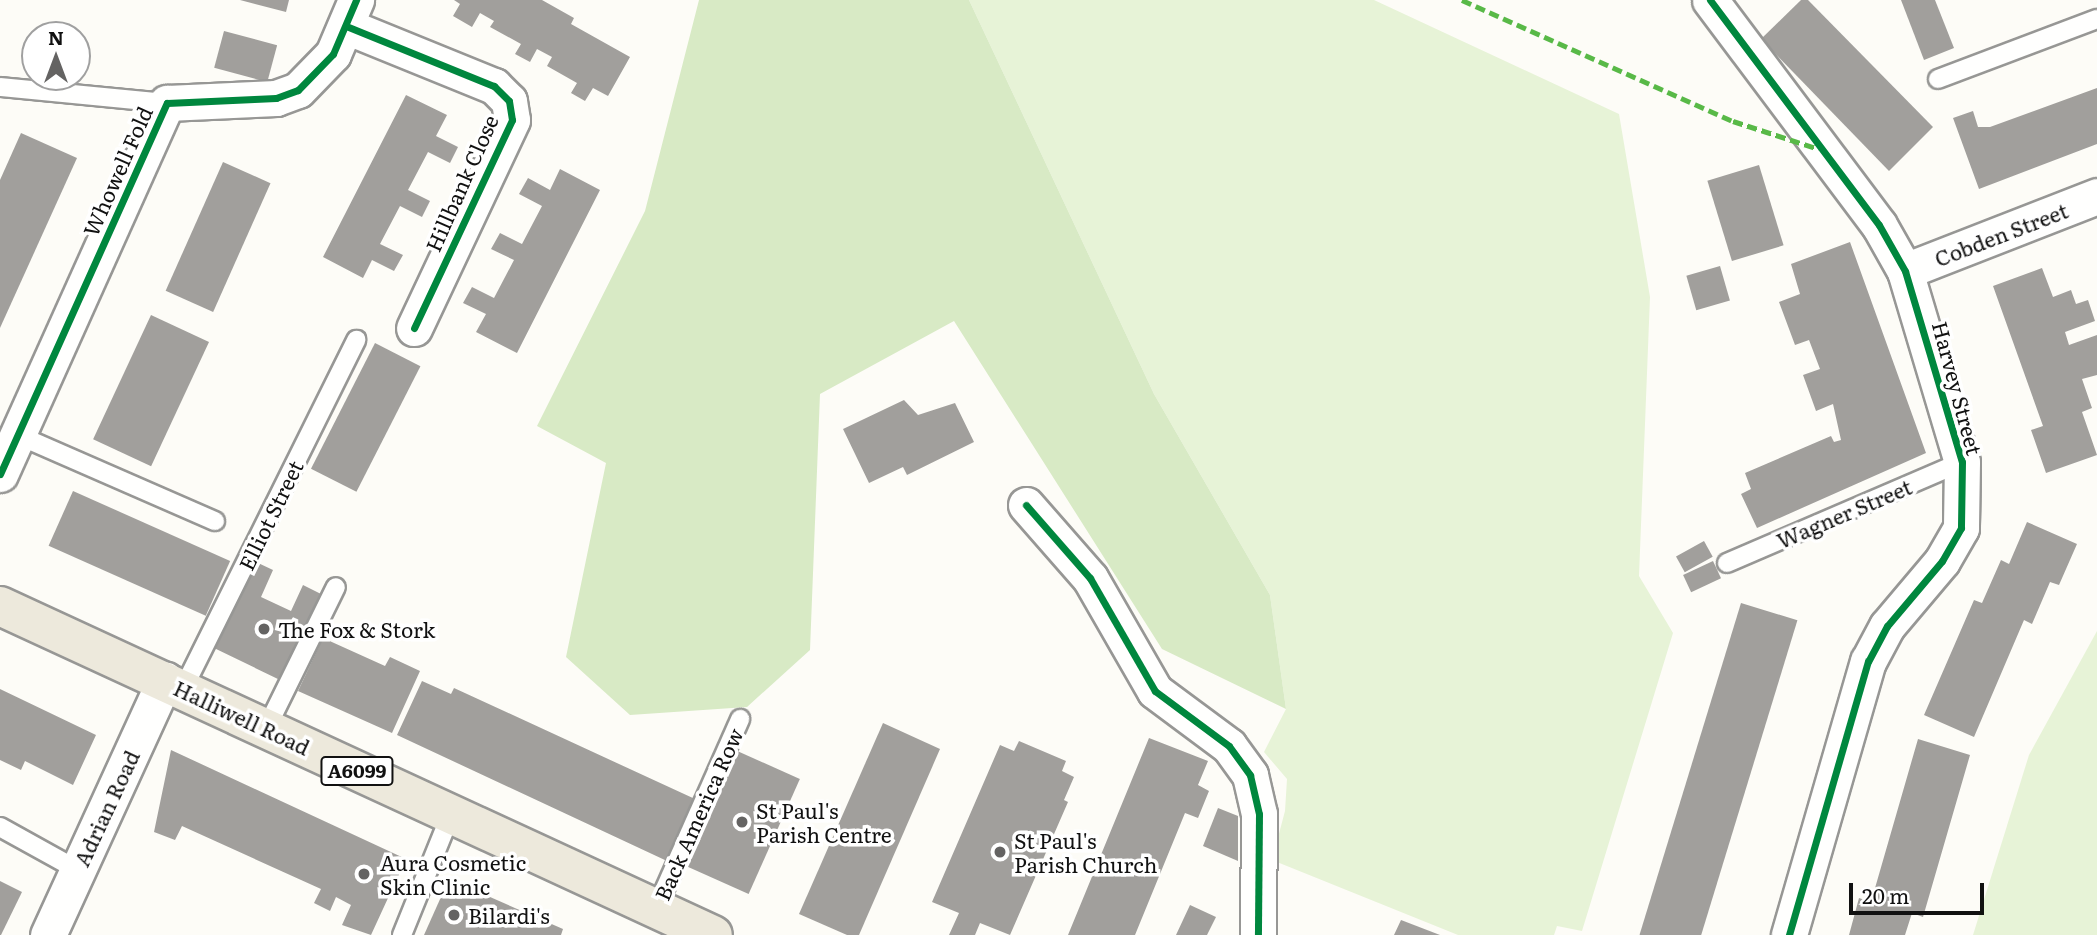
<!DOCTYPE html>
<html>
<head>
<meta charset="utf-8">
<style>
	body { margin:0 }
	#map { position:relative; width:2097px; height:935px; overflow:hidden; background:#fdfcf7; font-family:Literata,serif }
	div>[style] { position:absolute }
	.green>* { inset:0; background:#e7f3d7 }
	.forest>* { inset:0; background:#d8eac5 }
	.building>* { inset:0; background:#a19f9c; transform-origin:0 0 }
	.roads { filter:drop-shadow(2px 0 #979795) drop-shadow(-2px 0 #979795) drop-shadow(0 2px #979795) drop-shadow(0 -2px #979795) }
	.service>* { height:18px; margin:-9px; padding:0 9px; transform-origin:9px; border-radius:9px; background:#fffffe }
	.minor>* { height:35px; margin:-17.5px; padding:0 17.5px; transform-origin:17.5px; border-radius:17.5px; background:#fffffe }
	.primary>* { height:38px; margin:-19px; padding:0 19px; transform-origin:19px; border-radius:19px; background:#ede9dc }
	.quiet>* { height:5px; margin-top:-2.5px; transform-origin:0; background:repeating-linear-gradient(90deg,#58b947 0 10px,transparent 0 15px) }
	.cycleway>* { height:7px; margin:-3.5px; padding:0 3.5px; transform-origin:3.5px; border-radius:3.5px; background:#00873e }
	.dots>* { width:19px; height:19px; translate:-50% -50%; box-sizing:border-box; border:4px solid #fff; border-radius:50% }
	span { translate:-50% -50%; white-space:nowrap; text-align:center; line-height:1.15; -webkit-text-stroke:7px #fff; paint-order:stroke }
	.shield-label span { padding:2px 5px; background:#fff; border:2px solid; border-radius:5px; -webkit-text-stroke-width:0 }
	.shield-label { font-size:19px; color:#111; font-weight:700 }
	.street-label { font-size:21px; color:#111 }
	.poi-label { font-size:21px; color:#111 }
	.left { translate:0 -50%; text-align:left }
	.north { position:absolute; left:21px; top:21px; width:70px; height:70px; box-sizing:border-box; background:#fff; border:2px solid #a0a0a0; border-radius:50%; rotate:0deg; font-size:19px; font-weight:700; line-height:28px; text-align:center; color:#111 }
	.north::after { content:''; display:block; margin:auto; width:24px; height:32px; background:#646362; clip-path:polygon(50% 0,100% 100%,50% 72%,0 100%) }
	.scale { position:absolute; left:1849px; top:883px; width:135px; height:32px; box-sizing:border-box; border:4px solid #111; border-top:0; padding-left:9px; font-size:21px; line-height:24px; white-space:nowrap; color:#111; -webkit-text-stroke:5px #fff; paint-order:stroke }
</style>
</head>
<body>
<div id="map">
	<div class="green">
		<div style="clip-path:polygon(969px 0,1374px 0,1619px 114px,1650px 297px,1639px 576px,1673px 633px,1582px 931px,1557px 926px,1554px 935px,1458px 935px,1272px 860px,1285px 811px,1287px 779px,1264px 752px,1286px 709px,1270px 595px,1154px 394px)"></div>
		<div style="clip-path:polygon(2097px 631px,2097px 935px,1973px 935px,2029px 755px)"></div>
	</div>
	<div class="forest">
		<div style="clip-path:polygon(699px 0,969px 0,1154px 394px,1270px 595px,1286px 709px,1162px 649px,954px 321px,820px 394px,810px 650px,747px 707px,630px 715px,566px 657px,606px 463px,537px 426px,645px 211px)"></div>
	</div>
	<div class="building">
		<div style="clip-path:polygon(240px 0,289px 0,286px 12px)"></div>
		<div style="clip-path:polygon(454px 0,542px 0,574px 18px,571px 24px,630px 57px,608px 96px,593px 88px,585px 101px,571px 93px,577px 83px,547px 66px,552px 57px,537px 49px,530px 62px,515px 54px,521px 44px,490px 27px,494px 21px,480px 13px,472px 27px,453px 16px,460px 4px)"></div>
		<div style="clip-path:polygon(1801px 0,1808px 0,1933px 127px,1889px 171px,1761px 39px)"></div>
		<div style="clip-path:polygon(1901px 0,1935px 0,1954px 48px,1924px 60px)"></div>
		<div style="left:224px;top:31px;width:55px;height:38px;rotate:15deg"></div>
		<div style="clip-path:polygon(2097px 88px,2097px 144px,1979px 189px,1953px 118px,1973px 111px,1978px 127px,1990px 127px)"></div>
		<div style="clip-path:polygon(406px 95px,447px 115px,436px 136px,458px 147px,450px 163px,428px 152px,408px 190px,430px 201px,422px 217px,400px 206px,380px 244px,403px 255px,394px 271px,372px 260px,363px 278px,323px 257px)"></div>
		<div style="clip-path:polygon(21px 133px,77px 158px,0 328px,0 180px)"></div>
		<div style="left:223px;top:162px;width:52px;height:141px;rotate:24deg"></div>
		<div style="left:1759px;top:165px;width:84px;height:54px;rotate:73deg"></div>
		<div style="clip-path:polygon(560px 169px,600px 190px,517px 353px,476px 332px,486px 314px,463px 303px,472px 287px,494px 298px,514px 260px,491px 249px,500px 233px,522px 244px,542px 206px,519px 194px,528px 178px,550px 190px)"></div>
		<div style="clip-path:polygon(1850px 242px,1926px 453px,1757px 528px,1741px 494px,1751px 489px,1745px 473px,1831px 436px,1834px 442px,1841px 440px,1833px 404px,1816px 411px,1803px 375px,1820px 369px,1809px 340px,1795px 345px,1779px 302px,1800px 294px,1791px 264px)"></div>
		<div style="left:1720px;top:266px;width:36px;height:35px;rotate:74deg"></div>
		<div style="clip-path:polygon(2042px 268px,2053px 297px,2071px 290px,2076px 304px,2088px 300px,2095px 321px,2065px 332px,2069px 345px,2097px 335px,2097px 375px,2082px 379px,2092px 408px,2082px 412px,2097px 455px,2046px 473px,2031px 430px,2043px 426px,1993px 286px)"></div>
		<div style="left:151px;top:315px;width:64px;height:137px;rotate:25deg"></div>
		<div style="left:375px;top:343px;width:51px;height:141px;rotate:27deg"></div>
		<div style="clip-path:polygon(904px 400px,918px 415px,955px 403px,974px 442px,907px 475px,903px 467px,869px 483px,843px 429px)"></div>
		<div style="left:73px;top:491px;width:172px;height:60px;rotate:24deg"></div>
		<div style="clip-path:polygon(2027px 522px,2077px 544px,2059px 585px,2050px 582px,2032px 624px,2024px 620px,1974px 737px,1924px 715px,1974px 600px,1982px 603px,2001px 560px,2009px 564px)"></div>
		<div style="left:1704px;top:541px;width:18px;height:32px;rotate:61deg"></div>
		<div style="left:1713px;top:561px;width:19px;height:33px;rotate:65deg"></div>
		<div style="clip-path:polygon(256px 562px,273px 570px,261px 597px,291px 611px,303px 585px,321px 594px,280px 680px,214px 648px)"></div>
		<div style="left:1741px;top:603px;width:59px;height:347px;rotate:17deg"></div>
		<div style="clip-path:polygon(323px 638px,385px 666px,390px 657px,420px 671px,392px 733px,298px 691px)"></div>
		<div style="clip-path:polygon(422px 681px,451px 694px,454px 688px,695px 799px,667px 861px,397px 735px)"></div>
		<div style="clip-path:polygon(0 689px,96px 735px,73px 785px,25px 761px,21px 770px,0 760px)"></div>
		<div style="clip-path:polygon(883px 723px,940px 749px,859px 935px,847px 935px,799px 914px)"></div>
		<div style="clip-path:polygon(1149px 738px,1208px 761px,1198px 785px,1209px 791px,1198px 818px,1185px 813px,1135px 935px,1068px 935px)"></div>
		<div style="clip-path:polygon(1918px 739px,1970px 755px,1923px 917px,1912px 913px,1905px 935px,1849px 935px,1859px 898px,1871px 902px)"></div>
		<div style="clip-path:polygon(1019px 741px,1066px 761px,1062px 771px,1074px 777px,1064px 800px,1068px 802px,1010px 935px,980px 923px,975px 935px,949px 935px,959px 913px,932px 902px,1000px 745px,1014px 751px)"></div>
		<div style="clip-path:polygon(171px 750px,406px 859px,371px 935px,342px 925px,351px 905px,336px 897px,330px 911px,314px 903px,321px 889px,182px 826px,175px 840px,154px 832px)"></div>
		<div style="left:735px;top:750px;width:71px;height:126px;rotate:24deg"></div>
		<div style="clip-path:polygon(1218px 808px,1238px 816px,1238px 861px,1203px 846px)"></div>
		<div style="clip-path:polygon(449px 879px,563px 929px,561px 935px,424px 935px)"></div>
		<div style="clip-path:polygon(0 881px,22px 892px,1px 935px,0 935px)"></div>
		<div style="clip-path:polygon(1190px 905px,1216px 917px,1207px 935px,1176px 935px)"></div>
		<div style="clip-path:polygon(1401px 920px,1440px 935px,1394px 935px)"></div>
	</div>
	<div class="roads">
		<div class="service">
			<div style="left:1938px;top:79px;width:170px;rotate:-20.7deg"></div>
			<div style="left:0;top:87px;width:168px;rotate:5.5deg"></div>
			<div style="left:18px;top:435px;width:215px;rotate:23.6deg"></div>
			<div style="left:1727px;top:563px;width:256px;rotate:-23.3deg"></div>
			<div style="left:183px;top:689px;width:390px;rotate:-63.6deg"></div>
			<div style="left:266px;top:729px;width:158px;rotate:-63.8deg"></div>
			<div style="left:0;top:827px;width:89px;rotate:28.9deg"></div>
			<div style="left:656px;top:909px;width:208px;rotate:-66.1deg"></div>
			<div style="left:402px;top:935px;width:131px;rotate:-68deg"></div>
		</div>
		<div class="minor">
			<div style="left:1710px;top:0;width:281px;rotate:53.1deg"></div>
			<div style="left:1879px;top:225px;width:53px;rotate:60.5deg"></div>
			<div style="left:1905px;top:271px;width:199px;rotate:73.4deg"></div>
			<div style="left:1962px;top:462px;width:66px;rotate:90.9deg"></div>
			<div style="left:1961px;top:528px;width:38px;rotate:120deg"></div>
			<div style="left:1942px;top:561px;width:85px;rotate:130.2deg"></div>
			<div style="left:1887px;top:626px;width:40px;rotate:118deg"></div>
			<div style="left:1868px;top:661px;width:285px;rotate:106.1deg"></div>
			<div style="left:346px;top:26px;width:160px;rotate:22.1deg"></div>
			<div style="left:494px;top:86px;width:21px;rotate:45deg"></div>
			<div style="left:509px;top:101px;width:19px;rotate:81deg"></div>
			<div style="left:512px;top:120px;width:230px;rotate:115.2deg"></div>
			<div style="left:1905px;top:271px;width:206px;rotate:-21.3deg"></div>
			<div style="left:0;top:474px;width:407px;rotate:-65.8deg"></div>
			<div style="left:167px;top:103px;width:109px;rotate:-2.6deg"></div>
			<div style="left:276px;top:98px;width:23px;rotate:-20deg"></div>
			<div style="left:298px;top:90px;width:50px;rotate:-45.8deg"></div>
			<div style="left:333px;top:54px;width:59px;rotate:-66.9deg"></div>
			<div style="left:1026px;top:505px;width:97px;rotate:48.8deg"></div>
			<div style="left:1090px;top:578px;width:130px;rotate:60.1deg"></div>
			<div style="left:1155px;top:691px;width:92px;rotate:36.6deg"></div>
			<div style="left:1229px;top:746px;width:36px;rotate:54deg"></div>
			<div style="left:1250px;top:775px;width:40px;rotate:77deg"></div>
			<div style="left:1259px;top:814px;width:121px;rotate:90.5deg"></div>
			<div style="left:48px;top:935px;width:281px;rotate:-65.4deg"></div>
		</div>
		<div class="primary">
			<div style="left:0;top:606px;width:785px;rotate:24.77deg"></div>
		</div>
	</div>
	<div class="quiet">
		<div style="left:1462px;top:0;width:297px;rotate:24.1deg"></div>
		<div style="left:1733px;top:121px;width:90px;rotate:18deg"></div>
	</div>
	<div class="cycleway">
		<div style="left:1710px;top:0;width:281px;rotate:53.1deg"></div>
		<div style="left:1879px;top:225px;width:53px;rotate:60.5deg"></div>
		<div style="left:1905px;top:271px;width:199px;rotate:73.4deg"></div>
		<div style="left:1962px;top:462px;width:66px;rotate:90.9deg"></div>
		<div style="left:1961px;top:528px;width:38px;rotate:120deg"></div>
		<div style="left:1942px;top:561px;width:85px;rotate:130.2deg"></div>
		<div style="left:1887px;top:626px;width:40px;rotate:118deg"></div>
		<div style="left:1868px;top:661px;width:285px;rotate:106.1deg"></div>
		<div style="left:346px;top:26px;width:160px;rotate:22.1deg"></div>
		<div style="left:494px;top:86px;width:21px;rotate:45deg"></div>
		<div style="left:509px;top:101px;width:19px;rotate:81deg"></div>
		<div style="left:512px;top:120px;width:230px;rotate:115.2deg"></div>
		<div style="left:0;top:474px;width:407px;rotate:-65.8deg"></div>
		<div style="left:167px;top:103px;width:109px;rotate:-2.6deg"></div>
		<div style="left:276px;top:98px;width:23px;rotate:-20deg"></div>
		<div style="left:298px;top:90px;width:50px;rotate:-45.8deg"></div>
		<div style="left:333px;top:54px;width:59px;rotate:-66.9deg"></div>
		<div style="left:1026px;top:505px;width:97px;rotate:48.8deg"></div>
		<div style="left:1090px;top:578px;width:130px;rotate:60.1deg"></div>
		<div style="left:1155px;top:691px;width:92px;rotate:36.6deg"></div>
		<div style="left:1229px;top:746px;width:36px;rotate:54deg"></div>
		<div style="left:1250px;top:775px;width:40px;rotate:77deg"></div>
		<div style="left:1259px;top:814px;width:121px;rotate:90.5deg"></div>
	</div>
	<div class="dots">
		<div style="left:264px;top:629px;background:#646362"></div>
		<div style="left:742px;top:822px;background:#646362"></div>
		<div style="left:1000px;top:852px;background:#646362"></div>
		<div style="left:364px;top:874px;background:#646362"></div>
		<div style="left:454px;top:915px;background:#646362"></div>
	</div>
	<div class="shield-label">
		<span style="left:357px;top:771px">A6099</span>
	</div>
	<div class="street-label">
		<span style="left:117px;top:171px;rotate:-66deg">Whowell Fold</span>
		<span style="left:461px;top:183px;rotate:-66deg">Hillbank Close</span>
		<span style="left:2001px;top:234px;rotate:-21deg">Cobden Street</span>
		<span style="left:1958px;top:388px;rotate:75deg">Harvey Street</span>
		<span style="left:1844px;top:513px;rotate:-23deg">Wagner Street</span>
		<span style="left:270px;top:515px;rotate:-64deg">Elliot Street</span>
		<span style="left:242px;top:717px;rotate:25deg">Halliwell Road</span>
		<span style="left:106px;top:808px;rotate:-65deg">Adrian Road</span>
		<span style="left:698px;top:814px;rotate:-66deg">Back America Row</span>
	</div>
	<div class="poi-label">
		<span class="left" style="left:278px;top:629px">The Fox &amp; Stork</span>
		<span class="left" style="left:756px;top:822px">St Paul's<br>Parish Centre</span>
		<span class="left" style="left:1014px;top:852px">St Paul's<br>Parish Church</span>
		<span class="left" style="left:380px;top:874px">Aura Cosmetic<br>Skin Clinic</span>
		<span class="left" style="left:468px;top:915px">Bilardi's</span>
	</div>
	<div class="north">N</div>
	<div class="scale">20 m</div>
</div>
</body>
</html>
